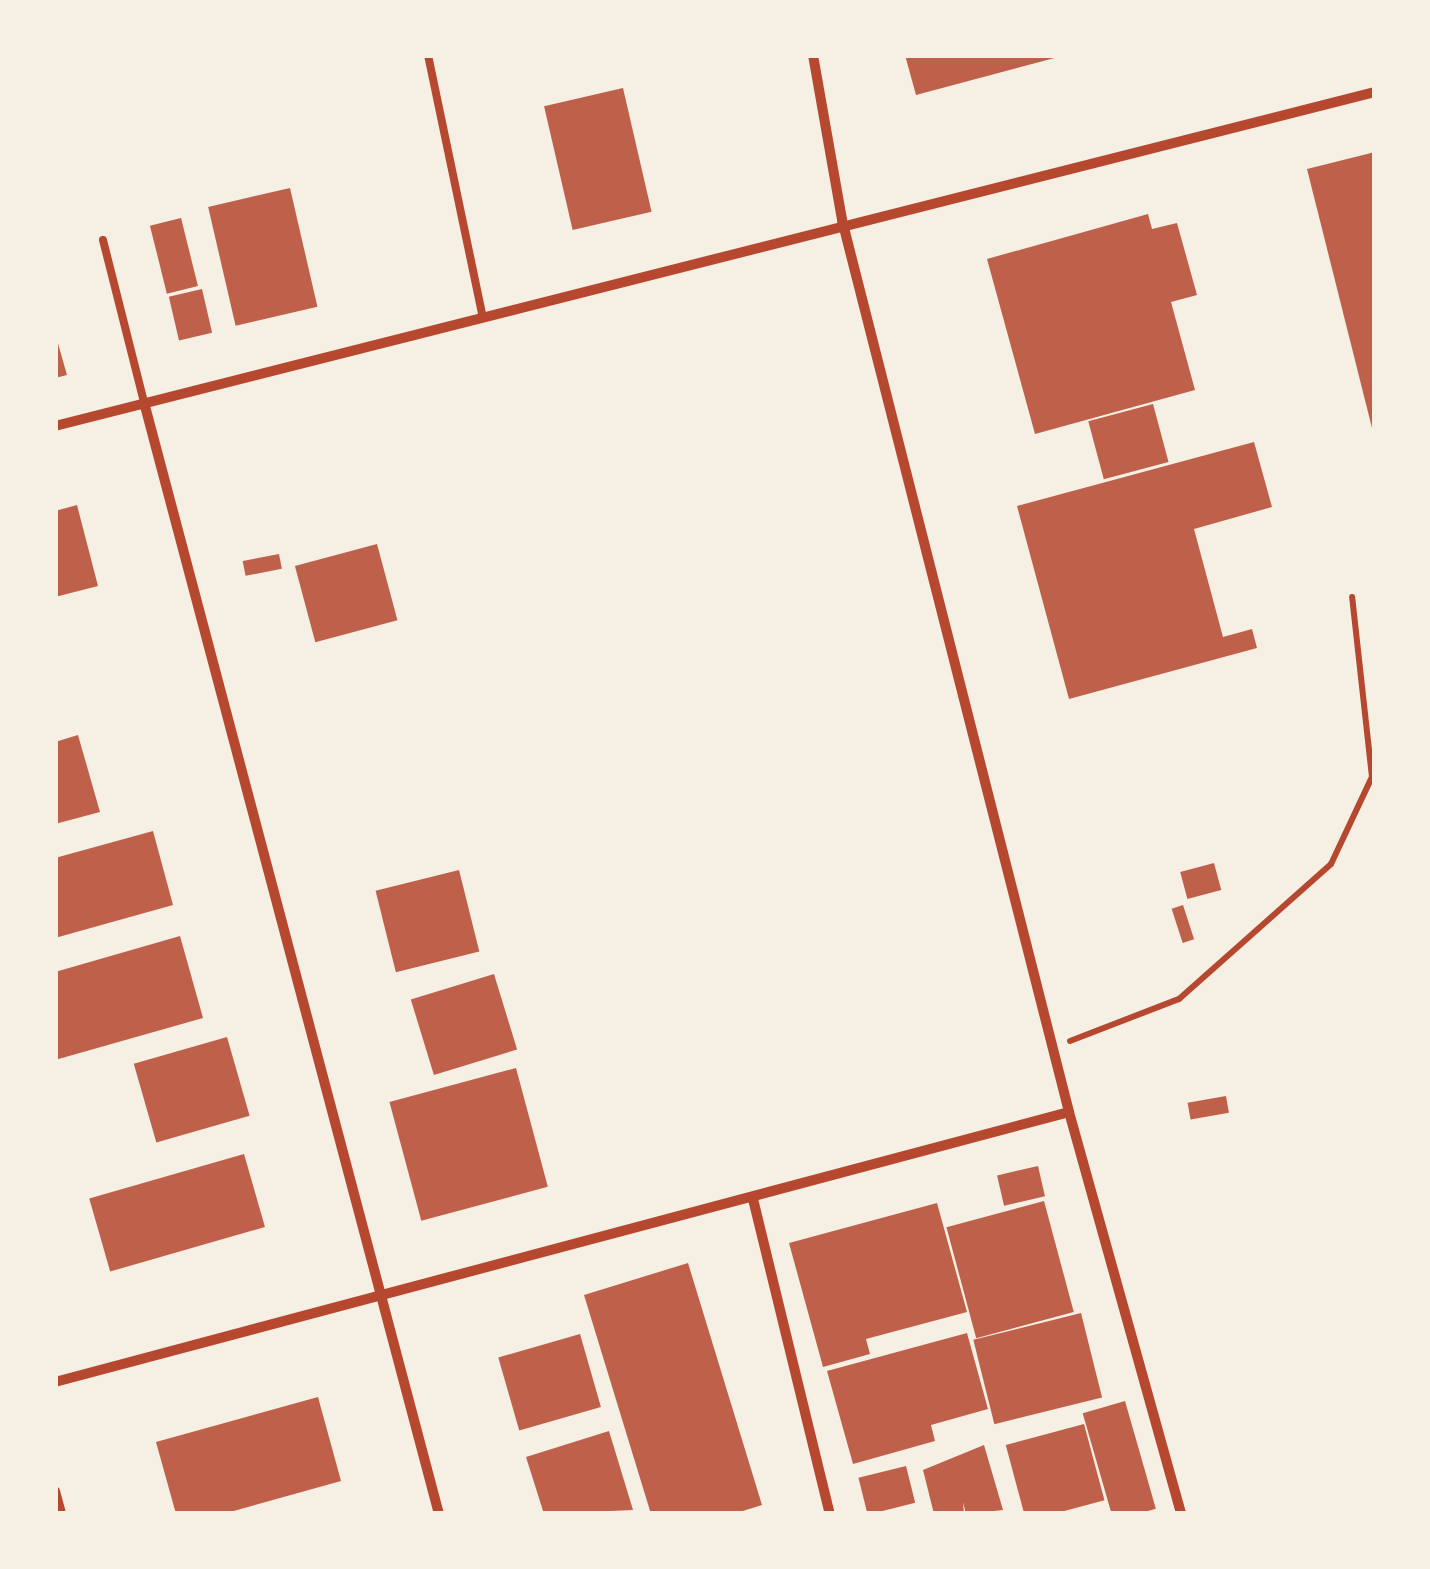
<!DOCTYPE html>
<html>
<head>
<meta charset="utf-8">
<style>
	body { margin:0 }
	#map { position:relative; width:1430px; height:1569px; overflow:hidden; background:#f6efe4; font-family:"Asap Condensed",sans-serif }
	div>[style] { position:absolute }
	.building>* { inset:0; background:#bf614a; transform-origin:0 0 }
	.path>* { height:6px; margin:-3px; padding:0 3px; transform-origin:3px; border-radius:3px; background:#b5482f }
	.service>* { height:8px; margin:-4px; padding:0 4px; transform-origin:4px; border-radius:4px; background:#b5482f }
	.minor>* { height:10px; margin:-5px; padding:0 5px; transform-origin:5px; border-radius:5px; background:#b5482f }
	span { translate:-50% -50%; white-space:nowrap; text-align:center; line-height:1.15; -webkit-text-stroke:10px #f6efe4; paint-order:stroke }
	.frame { position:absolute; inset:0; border:58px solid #f6efe4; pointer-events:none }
</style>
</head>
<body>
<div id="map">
	<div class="building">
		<div style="clip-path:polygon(905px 55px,1062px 55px,1062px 56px,916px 95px)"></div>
		<div style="left:623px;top:88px;width:127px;height:81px;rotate:77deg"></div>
		<div style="clip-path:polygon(1375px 152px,1375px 435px,1374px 436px,1307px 169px)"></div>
		<div style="left:290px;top:188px;width:122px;height:84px;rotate:77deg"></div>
		<div style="clip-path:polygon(1148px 214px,1152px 229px,1177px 223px,1197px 295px,1171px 302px,1195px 390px,1035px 434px,987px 259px)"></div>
		<div style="left:181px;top:218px;width:70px;height:32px;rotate:76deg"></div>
		<div style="left:202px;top:289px;width:45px;height:34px;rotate:77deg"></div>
		<div style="clip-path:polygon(55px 333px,67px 375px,55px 378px)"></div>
		<div style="left:1153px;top:404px;width:60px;height:67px;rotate:75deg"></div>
		<div style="clip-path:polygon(1254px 442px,1272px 507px,1194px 529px,1223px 637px,1252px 629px,1257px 648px,1069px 699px,1017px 506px)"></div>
		<div style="clip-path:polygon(77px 505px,98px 586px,55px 597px,55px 511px)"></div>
		<div style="left:377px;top:544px;width:79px;height:85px;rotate:75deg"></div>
		<div style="left:279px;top:554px;width:15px;height:37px;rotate:79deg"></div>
		<div style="clip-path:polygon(78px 735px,100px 812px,55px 824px,55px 742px)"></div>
		<div style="clip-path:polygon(153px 831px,173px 905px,55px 938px,55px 858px)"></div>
		<div style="left:1214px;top:863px;width:28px;height:35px;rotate:75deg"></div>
		<div style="left:459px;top:870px;width:84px;height:86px;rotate:76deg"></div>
		<div style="left:1183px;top:905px;width:36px;height:12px;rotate:72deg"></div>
		<div style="clip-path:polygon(180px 936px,203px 1018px,55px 1060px,55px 972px)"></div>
		<div style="left:494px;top:974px;width:79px;height:87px;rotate:73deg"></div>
		<div style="left:227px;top:1037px;width:82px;height:97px;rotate:74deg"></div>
		<div style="left:516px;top:1068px;width:123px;height:131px;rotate:75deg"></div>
		<div style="left:1226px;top:1096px;width:17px;height:39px;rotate:80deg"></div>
		<div style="left:244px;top:1154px;width:76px;height:161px;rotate:74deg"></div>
		<div style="left:1038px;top:1166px;width:31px;height:42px;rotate:77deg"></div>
		<div style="left:1044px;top:1201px;width:115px;height:101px;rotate:75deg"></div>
		<div style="clip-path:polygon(937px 1203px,967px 1312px,866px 1339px,870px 1354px,823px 1367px,789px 1243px)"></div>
		<div style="clip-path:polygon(688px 1263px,762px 1505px,733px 1514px,651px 1514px,584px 1295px)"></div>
		<div style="left:1081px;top:1313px;width:87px;height:111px;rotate:76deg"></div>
		<div style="clip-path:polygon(967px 1333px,988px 1409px,931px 1425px,935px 1441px,853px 1464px,827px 1371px)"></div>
		<div style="left:580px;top:1334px;width:76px;height:85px;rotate:74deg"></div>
		<div style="clip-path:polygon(318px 1397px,341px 1481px,223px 1514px,176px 1514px,156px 1442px)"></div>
		<div style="left:1125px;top:1401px;width:112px;height:44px;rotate:74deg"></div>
		<div style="left:1084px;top:1424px;width:79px;height:81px;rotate:75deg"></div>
		<div style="clip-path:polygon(609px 1431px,633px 1510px,544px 1514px,526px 1457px)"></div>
		<div style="clip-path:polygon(984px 1445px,1003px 1510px,966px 1514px,963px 1502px,964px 1514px,934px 1514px,923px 1470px)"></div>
		<div style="left:906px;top:1466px;width:38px;height:49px;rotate:76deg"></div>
	</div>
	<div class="path">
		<div style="left:1070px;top:1041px;width:117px;rotate:-21.1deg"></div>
		<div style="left:1179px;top:999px;width:203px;rotate:-41.6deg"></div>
		<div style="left:1331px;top:864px;width:96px;rotate:-64.8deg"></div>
		<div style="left:1372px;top:777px;width:181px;rotate:-96.3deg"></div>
	</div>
	<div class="service">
		<div style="left:428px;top:55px;width:265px;rotate:78.2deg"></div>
		<div style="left:103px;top:240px;width:171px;rotate:75.8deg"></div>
	</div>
	<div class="minor">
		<div style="left:813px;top:55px;width:168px;rotate:80deg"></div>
		<div style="left:842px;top:220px;width:920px;rotate:75.72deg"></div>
		<div style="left:1069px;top:1112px;width:417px;rotate:74.4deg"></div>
		<div style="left:145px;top:406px;width:1146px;rotate:75.14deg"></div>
		<div style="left:55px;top:426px;width:1362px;rotate:-14.2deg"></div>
		<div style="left:753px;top:1199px;width:324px;rotate:76.3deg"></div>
		<div style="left:55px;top:1382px;width:1049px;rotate:-14.91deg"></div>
		<div style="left:55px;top:1491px;width:24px;rotate:75deg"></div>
	</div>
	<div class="frame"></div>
</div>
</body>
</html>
